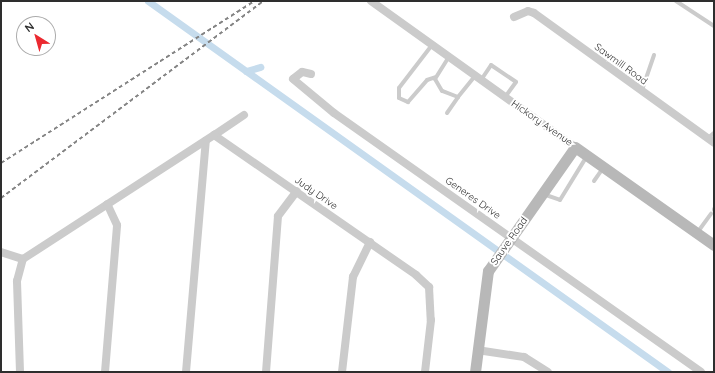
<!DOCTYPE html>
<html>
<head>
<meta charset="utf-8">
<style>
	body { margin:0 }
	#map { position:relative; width:715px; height:373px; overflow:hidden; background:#fff; font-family:Quicksand,sans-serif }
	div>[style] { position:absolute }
	.canal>* { height:7px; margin:-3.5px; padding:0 3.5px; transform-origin:3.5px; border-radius:3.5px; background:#c6dced }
	.lane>* { height:4px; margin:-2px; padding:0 2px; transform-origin:2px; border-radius:2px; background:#cbcbcb }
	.street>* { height:8px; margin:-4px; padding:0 4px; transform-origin:4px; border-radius:4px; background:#cbcbcb }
	.secondary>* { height:11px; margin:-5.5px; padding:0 5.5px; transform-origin:5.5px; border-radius:5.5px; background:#b8b8b8 }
	.rail>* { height:2px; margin-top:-1px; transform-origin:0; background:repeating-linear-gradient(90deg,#838383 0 4px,transparent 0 7px) }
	span { translate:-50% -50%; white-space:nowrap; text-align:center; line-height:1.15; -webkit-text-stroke:4px #fff; paint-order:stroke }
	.street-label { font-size:10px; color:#2e2e2e }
	.frame { position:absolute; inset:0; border:2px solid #2e2e2e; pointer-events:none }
	.north { position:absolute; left:16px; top:16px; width:40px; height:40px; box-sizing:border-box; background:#fff; border:1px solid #ababab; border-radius:50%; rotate:323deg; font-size:11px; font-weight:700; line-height:16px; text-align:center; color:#2e2e2e }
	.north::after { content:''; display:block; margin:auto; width:14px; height:18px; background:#eb2930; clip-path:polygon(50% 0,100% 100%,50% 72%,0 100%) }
</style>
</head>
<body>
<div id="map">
	<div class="canal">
		<div style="left:148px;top:1px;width:639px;rotate:35.51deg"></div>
		<div style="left:246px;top:71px;width:15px;rotate:-16deg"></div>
	</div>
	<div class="lane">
		<div style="left:676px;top:1px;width:45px;rotate:33.3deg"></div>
		<div style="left:432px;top:45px;width:54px;rotate:127.5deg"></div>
		<div style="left:399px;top:88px;width:10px;rotate:90deg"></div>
		<div style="left:399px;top:98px;width:10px;rotate:24deg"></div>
		<div style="left:408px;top:102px;width:29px;rotate:-49deg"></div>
		<div style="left:427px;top:80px;width:9px;rotate:-18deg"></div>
		<div style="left:481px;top:80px;width:18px;rotate:-56deg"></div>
		<div style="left:491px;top:65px;width:30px;rotate:34deg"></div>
		<div style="left:516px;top:82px;width:19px;rotate:126deg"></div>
		<div style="left:642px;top:90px;width:37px;rotate:-71deg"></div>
		<div style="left:458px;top:97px;width:27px;rotate:-51deg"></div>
		<div style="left:447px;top:113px;width:19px;rotate:-55deg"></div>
		<div style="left:458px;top:97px;width:17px;rotate:-159deg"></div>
		<div style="left:442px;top:91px;width:14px;rotate:-120deg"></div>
		<div style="left:435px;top:79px;width:26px;rotate:-58deg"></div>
		<div style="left:708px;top:138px;width:8px;rotate:-40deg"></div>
		<div style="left:594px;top:181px;width:16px;rotate:-55deg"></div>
		<div style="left:543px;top:194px;width:18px;rotate:19deg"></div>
		<div style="left:560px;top:200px;width:52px;rotate:-58.5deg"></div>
		<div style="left:714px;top:210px;width:1px;rotate:-90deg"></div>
		<div style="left:697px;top:233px;width:24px;rotate:-54deg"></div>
	</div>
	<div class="street">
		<div style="left:371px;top:1px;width:251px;rotate:35.6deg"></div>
		<div style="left:514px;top:17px;width:15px;rotate:-23deg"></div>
		<div style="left:528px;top:11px;width:6px;rotate:18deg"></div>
		<div style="left:534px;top:13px;width:222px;rotate:35.8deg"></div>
		<div style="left:311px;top:74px;width:9px;rotate:-167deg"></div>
		<div style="left:302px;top:72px;width:11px;rotate:142deg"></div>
		<div style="left:293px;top:79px;width:53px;rotate:39.7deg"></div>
		<div style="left:334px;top:113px;width:449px;rotate:35.2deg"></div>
		<div style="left:244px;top:115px;width:36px;rotate:146deg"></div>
		<div style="left:214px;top:135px;width:246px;rotate:34.7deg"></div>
		<div style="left:416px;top:275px;width:18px;rotate:43deg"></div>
		<div style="left:429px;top:287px;width:33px;rotate:87deg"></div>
		<div style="left:431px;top:320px;width:52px;rotate:96.6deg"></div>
		<div style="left:1px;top:252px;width:23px;rotate:18deg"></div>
		<div style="left:477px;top:350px;width:48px;rotate:8.5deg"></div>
		<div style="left:524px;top:357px;width:28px;rotate:32deg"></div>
		<div style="left:20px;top:372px;width:91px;rotate:-91.9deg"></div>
		<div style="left:17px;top:281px;width:23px;rotate:-75deg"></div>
		<div style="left:23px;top:259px;width:228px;rotate:-33deg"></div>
		<div style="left:105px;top:372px;width:147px;rotate:-85.3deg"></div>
		<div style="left:117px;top:225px;width:23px;rotate:-115deg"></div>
		<div style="left:186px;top:372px;width:232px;rotate:-85.1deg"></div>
		<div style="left:266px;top:372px;width:156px;rotate:-85.6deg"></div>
		<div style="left:278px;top:216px;width:31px;rotate:-53deg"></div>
		<div style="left:342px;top:372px;width:96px;rotate:-83.4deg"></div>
		<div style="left:353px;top:277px;width:39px;rotate:-64deg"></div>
	</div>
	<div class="secondary">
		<div style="left:475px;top:372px;width:102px;rotate:-82.7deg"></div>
		<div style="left:488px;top:271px;width:151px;rotate:-54.9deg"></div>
		<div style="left:575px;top:147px;width:170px;rotate:35.2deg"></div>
	</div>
	<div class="rail">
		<div style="left:1px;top:163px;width:300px;rotate:-32.6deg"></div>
		<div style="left:1px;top:198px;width:328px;rotate:-36.9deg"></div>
	</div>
	<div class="street-label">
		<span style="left:621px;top:64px;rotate:36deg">Sawmill Road</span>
		<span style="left:542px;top:123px;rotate:35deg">Hickory Avenue</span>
		<span style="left:316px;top:193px;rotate:35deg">Judy Drive</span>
		<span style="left:473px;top:198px;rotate:35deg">Generes Drive</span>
		<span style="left:509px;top:241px;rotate:-55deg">Sauve Road</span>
	</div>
	<div class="frame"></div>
	<div class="north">N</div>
</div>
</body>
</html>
